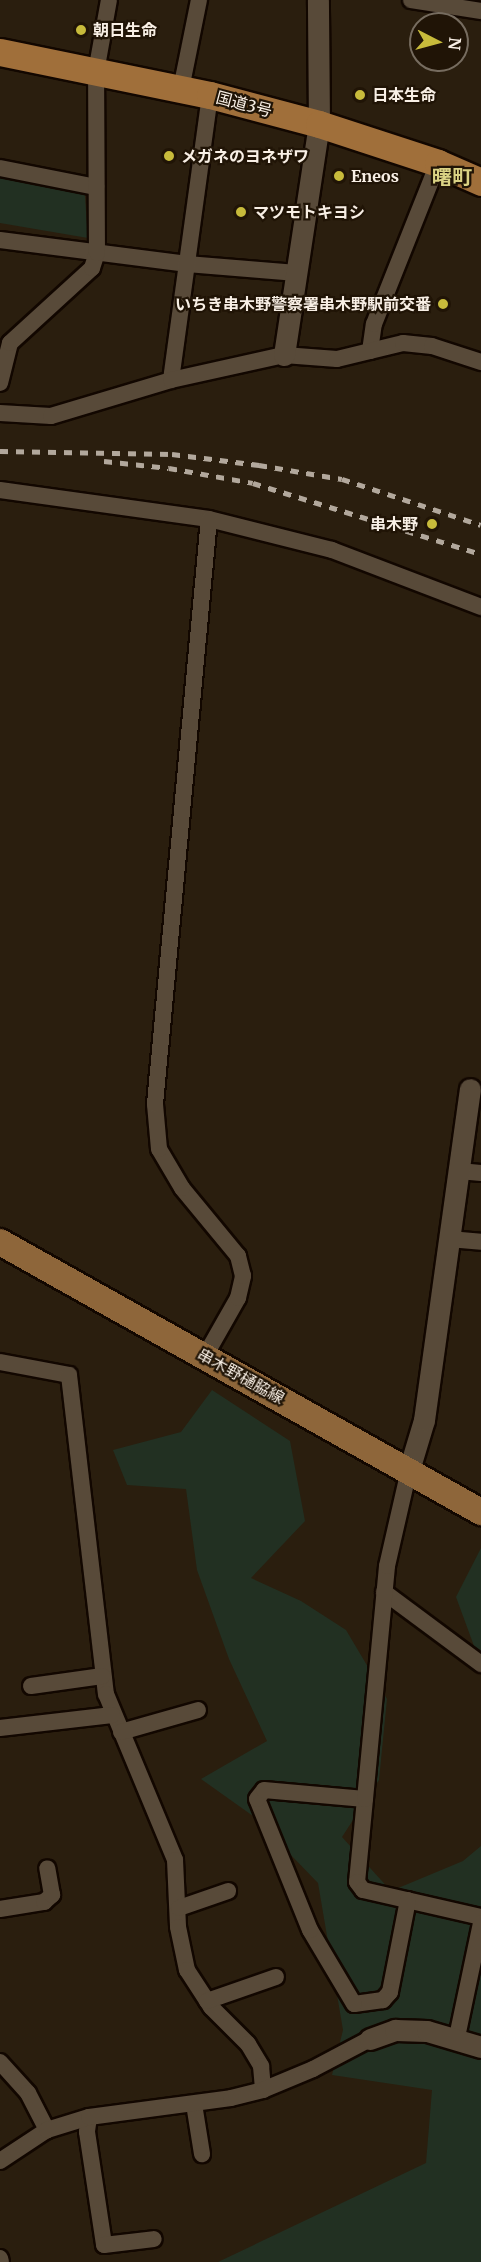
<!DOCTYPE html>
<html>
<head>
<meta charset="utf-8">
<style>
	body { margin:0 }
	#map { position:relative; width:481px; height:2262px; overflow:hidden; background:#2a1e0e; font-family:Merriweather,"Noto Sans JP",serif }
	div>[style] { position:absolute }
	.green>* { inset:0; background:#223022 }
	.roads { filter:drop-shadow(2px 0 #120700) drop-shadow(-2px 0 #120700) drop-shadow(0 2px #120700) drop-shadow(0 -2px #120700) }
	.minor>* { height:16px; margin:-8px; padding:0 8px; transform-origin:8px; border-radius:8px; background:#584a39 }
	.tertiary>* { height:21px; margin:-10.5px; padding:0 10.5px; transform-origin:10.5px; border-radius:10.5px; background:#584a39 }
	.primary>* { height:26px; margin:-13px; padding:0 13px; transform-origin:13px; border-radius:13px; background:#8e663a }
	.trunk>* { height:27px; margin:-13.5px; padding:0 13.5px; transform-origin:13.5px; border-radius:13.5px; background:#a06f3a }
	.rail>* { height:4.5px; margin-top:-2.25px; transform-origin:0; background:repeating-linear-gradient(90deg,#b2a89c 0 8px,transparent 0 16px) }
	.dots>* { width:16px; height:16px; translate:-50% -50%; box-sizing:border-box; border:3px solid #201406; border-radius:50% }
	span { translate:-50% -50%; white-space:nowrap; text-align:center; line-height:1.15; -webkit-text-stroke:4.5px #201406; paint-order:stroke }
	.poi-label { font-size:16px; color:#f8efe5; font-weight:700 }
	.left { translate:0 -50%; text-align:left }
	.right { translate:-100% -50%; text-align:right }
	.street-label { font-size:16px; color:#f8efe5 }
	.quarter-label { font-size:20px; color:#dad284; font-weight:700 }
	.north { position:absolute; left:409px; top:12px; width:60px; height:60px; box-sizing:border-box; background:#201406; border:2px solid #766c5f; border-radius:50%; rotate:96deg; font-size:16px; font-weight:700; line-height:24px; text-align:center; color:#f8efe5 }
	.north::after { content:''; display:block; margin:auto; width:21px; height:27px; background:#c8bb3b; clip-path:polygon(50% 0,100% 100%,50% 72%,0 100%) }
</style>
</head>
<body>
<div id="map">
	<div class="green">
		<div style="clip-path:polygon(0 165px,84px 183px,88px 238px,0 223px)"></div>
		<div style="clip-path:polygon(212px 1390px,290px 1441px,305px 1521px,251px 1578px,301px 1601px,346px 1630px,387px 1699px,379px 1780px,342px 1837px,391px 1891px,463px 1861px,481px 1846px,481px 2262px,218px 2262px,426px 2163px,432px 2090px,332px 2075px,343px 2030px,318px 1883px,253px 1816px,201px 1779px,267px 1741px,229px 1659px,197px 1570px,186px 1489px,127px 1485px,113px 1450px,181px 1432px)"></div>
		<div style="clip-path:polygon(481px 1548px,481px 1665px,456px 1597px)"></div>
	</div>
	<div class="roads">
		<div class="minor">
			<div style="left:411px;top:0;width:71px;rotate:8.9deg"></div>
			<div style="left:181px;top:89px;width:91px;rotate:-78.6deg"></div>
			<div style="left:0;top:168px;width:98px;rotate:11.2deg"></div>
			<div style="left:0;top:240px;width:189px;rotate:7.3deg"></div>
			<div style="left:187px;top:264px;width:110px;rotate:4.7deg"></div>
			<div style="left:370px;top:351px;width:27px;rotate:-82deg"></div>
			<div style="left:374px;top:324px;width:173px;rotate:-68.3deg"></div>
			<div style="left:171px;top:380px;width:288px;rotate:-82.2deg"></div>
			<div style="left:0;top:383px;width:41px;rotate:-76deg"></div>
			<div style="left:10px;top:343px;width:111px;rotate:-42.4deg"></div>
			<div style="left:92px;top:268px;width:16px;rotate:-72deg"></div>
			<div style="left:97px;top:253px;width:181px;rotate:-90.3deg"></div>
			<div style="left:96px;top:72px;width:73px;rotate:-79.8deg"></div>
			<div style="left:0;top:413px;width:51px;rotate:3.4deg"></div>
			<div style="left:51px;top:416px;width:125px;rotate:-16.7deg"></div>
			<div style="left:171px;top:380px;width:116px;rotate:-12.5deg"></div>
			<div style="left:284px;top:355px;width:53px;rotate:4.3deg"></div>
			<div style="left:337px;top:359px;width:68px;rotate:-13.6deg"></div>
			<div style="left:403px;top:343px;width:29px;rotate:6deg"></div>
			<div style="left:432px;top:346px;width:52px;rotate:18.1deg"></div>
			<div style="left:0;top:490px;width:211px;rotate:7.9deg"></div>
			<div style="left:209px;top:519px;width:127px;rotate:14.1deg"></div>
			<div style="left:332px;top:550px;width:160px;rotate:20.9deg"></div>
			<div style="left:459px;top:1171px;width:22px;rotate:5deg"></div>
			<div style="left:449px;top:1239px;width:32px;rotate:5deg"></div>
			<div style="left:205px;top:1356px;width:67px;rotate:-60.4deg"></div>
			<div style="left:238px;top:1298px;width:23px;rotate:-77deg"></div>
			<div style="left:243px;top:1276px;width:21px;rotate:-104deg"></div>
			<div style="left:238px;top:1256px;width:88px;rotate:-129.5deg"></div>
			<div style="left:182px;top:1188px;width:45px;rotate:-120.5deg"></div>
			<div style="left:159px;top:1149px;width:45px;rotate:-95.1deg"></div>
			<div style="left:155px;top:1104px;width:587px;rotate:-84.73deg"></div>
			<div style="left:0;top:1362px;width:70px;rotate:10.7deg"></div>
			<div style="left:69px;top:1375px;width:321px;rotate:83.4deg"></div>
			<div style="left:106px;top:1694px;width:180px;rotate:67.4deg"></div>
			<div style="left:175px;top:1860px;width:67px;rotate:87.4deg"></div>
			<div style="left:178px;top:1927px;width:44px;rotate:78.2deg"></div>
			<div style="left:187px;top:1970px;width:44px;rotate:57deg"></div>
			<div style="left:211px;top:2007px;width:52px;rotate:45deg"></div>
			<div style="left:248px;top:2044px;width:26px;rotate:59deg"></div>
			<div style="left:261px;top:2066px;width:24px;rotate:85deg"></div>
			<div style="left:384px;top:1592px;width:121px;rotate:36.6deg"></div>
			<div style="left:31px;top:1686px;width:72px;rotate:-8deg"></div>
			<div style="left:0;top:1728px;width:113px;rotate:-6.6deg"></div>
			<div style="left:121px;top:1732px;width:80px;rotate:-15.9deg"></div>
			<div style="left:365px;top:1799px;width:83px;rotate:95.5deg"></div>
			<div style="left:357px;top:1882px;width:10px;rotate:53deg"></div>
			<div style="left:363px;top:1890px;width:121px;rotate:12.9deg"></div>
			<div style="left:408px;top:1900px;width:94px;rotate:101.1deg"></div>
			<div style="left:390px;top:1992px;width:11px;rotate:131deg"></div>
			<div style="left:383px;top:2000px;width:29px;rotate:172deg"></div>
			<div style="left:354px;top:2004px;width:86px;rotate:-120.7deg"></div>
			<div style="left:310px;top:1930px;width:141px;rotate:-112deg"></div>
			<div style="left:257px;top:1799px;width:11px;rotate:-52deg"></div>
			<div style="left:264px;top:1790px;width:101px;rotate:5.1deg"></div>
			<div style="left:365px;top:1799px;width:234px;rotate:-84.6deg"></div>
			<div style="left:387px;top:1566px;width:98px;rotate:-77.1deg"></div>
			<div style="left:179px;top:1908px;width:52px;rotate:-19.1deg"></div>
			<div style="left:0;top:1909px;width:45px;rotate:-9deg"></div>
			<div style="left:44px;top:1902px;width:11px;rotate:-41deg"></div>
			<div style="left:52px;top:1895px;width:27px;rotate:-100deg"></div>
			<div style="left:207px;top:2001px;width:73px;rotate:-19.2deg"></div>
			<div style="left:457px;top:2037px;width:116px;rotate:-78.1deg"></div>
			<div style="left:0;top:2062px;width:42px;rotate:47.9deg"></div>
			<div style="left:28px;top:2093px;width:42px;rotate:62.8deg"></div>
			<div style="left:194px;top:2104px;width:51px;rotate:80.9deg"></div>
			<div style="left:89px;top:2117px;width:15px;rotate:98deg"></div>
			<div style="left:87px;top:2132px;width:114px;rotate:81.4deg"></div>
			<div style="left:104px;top:2245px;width:50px;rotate:-6.8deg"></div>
			<div style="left:0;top:2161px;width:56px;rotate:-33.4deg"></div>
			<div style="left:47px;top:2130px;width:44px;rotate:-17.2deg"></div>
			<div style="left:89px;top:2117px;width:143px;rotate:-7.6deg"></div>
			<div style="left:231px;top:2098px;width:33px;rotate:-14deg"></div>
			<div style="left:263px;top:2090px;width:54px;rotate:-22.8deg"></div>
			<div style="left:313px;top:2069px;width:64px;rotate:-27.8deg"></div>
			<div style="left:0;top:2258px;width:4px;rotate:76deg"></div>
		</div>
		<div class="tertiary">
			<div style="left:284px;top:355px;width:234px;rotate:-81.4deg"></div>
			<div style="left:319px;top:124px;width:124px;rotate:-90.5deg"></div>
			<div style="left:409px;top:1470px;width:52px;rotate:-73.3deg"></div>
			<div style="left:424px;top:1420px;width:334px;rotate:-82.1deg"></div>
			<div style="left:370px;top:2039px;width:27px;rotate:-20deg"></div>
			<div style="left:395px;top:2030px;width:32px;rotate:2deg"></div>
			<div style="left:427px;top:2031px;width:56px;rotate:16.5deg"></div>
		</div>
		<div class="primary">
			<div style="left:0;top:1242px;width:552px;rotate:29.31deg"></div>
		</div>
		<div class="trunk">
			<div style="left:0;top:52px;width:214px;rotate:11.6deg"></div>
			<div style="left:210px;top:95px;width:113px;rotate:14.9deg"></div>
			<div style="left:319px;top:124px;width:125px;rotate:18.1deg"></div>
			<div style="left:438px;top:163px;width:47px;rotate:23.8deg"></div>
		</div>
	</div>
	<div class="rail">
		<div style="left:0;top:451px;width:172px;rotate:1deg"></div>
		<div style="left:172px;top:454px;width:88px;rotate:7.2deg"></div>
		<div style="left:259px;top:465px;width:84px;rotate:9.6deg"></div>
		<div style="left:342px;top:479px;width:146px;rotate:18.3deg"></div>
		<div style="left:104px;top:461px;width:65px;rotate:6.1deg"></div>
		<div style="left:169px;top:468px;width:85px;rotate:10.1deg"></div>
		<div style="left:253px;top:483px;width:239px;rotate:17.3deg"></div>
	</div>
	<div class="dots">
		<div style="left:81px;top:30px;background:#c8bb3b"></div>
		<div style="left:360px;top:95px;background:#c8bb3b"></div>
		<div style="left:169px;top:156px;background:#c8bb3b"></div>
		<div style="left:339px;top:176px;background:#c8bb3b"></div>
		<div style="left:241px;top:212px;background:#c8bb3b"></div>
		<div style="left:443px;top:304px;background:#c8bb3b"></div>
		<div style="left:432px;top:524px;background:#c8bb3b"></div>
	</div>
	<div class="poi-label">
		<span class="left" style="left:93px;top:30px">朝日生命</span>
		<span class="left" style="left:372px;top:95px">日本生命</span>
		<span class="left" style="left:181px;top:156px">メガネのヨネザワ</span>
		<span class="left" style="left:351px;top:176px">Eneos</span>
		<span class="left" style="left:253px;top:212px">マツモトキヨシ</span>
		<span class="right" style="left:431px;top:304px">いちき串木野警察署串木野駅前交番</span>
		<span class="right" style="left:418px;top:524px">串木野</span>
	</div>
	<div class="street-label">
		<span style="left:244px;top:104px;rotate:15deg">国道3号</span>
		<span style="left:241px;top:1376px;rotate:29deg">串木野樋脇線</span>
	</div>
	<div class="quarter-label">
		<span style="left:452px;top:176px">曙町</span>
	</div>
	<div class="north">N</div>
</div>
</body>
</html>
